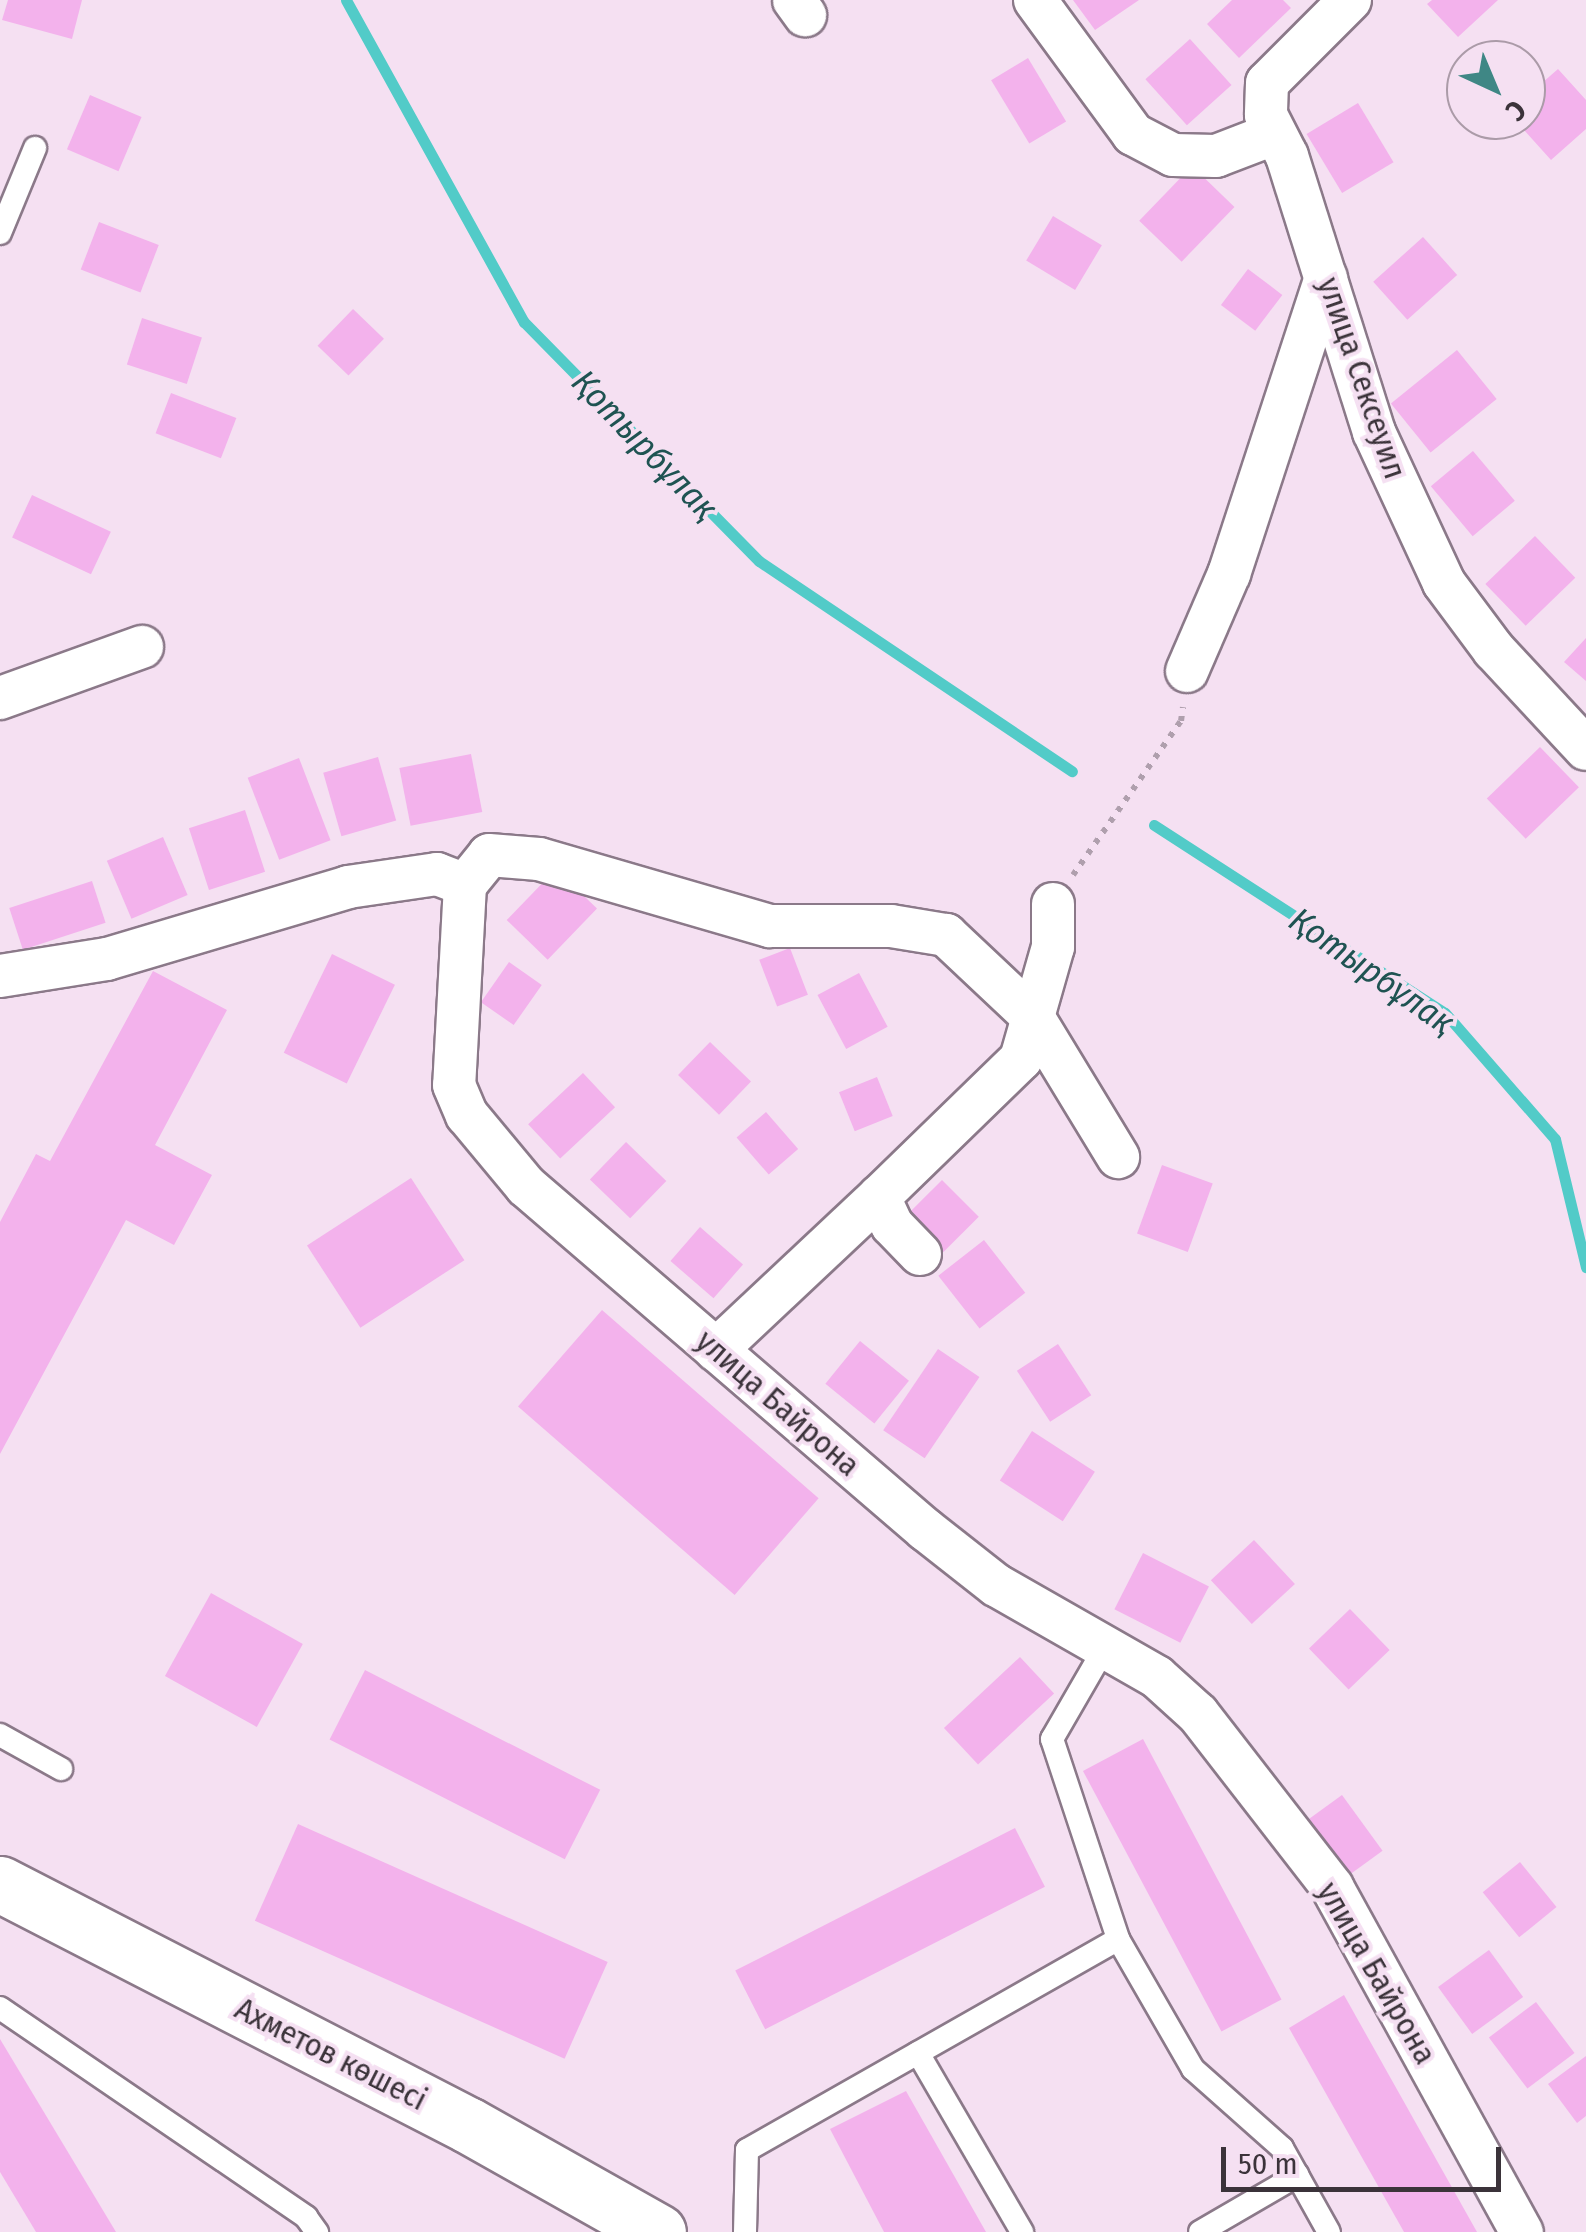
<!DOCTYPE html>
<html>
<head>
<meta charset="utf-8">
<style>
	body { margin:0 }
	#map { position:relative; width:1586px; height:2232px; overflow:hidden; background:#f5e0f2; font-family:"Fira Sans Condensed",sans-serif }
	div>[style] { position:absolute }
	.stream>* { height:11px; margin:-5.5px; padding:0 5.5px; transform-origin:5.5px; border-radius:5.5px; background:#52cbc8 }
	.building>* { inset:0; background:#f3b2ec; transform-origin:0 0 }
	.path>* { height:6px; margin-top:-3px; transform-origin:0; background:repeating-linear-gradient(90deg,#af9fad 0 5px,transparent 0 13px) }
	.roads { filter:drop-shadow(2px 0 #8b7989) drop-shadow(-2px 0 #8b7989) drop-shadow(0 2px #8b7989) drop-shadow(0 -2px #8b7989) }
	.service>* { height:22px; margin:-11px; padding:0 11px; transform-origin:11px; border-radius:11px; background:#fff }
	.minor>* { height:42px; margin:-21px; padding:0 21px; transform-origin:21px; border-radius:21px; background:#fff }
	.tertiary>* { height:55px; margin:-27.5px; padding:0 27.5px; transform-origin:27.5px; border-radius:27.5px; background:#fff }
	span { translate:-50% -50%; white-space:nowrap; text-align:center; line-height:1.15; -webkit-text-stroke:8px #f5e0f2; paint-order:stroke }
	.street-label { font-size:32px; color:#3b333a }
	.water-label { font-size:35px; color:#1f5352; font-style:italic }
	.north { position:absolute; left:1446px; top:40px; width:100px; height:100px; box-sizing:border-box; background:#f5e0f2; border:2px solid #ab9ba8; border-radius:50%; rotate:136deg; font-size:28px; font-weight:700; line-height:40px; text-align:center; color:#3b333a }
	.north::after { content:''; display:block; margin:auto; width:35px; height:45px; background:#3f8785; clip-path:polygon(50% 0,100% 100%,50% 72%,0 100%) }
	.scale { position:absolute; left:1221px; top:2147px; width:280px; height:45px; box-sizing:border-box; border:5px solid #3b333a; border-top:0; padding-left:12px; font-size:30px; line-height:35px; white-space:nowrap; color:#3b333a; -webkit-text-stroke:8px #f5e0f2; paint-order:stroke }
</style>
</head>
<body>
<div id="map">
	<div class="stream">
		<div style="left:346px;top:0;width:368px;rotate:61.1deg"></div>
		<div style="left:524px;top:322px;width:335px;rotate:45.5deg"></div>
		<div style="left:759px;top:561px;width:377px;rotate:33.9deg"></div>
		<div style="left:1154px;top:825px;width:346px;rotate:32.9deg"></div>
		<div style="left:1445px;top:1013px;width:167px;rotate:48.9deg"></div>
		<div style="left:1555px;top:1139px;width:132px;rotate:76.4deg"></div>
	</div>
	<div class="building">
		<div style="clip-path:polygon(8px 0,82px 0,72px 39px,2px 20px)"></div>
		<div style="clip-path:polygon(1073px 0,1139px 0,1095px 30px)"></div>
		<div style="clip-path:polygon(1232px 0,1283px 0,1291px 8px,1239px 58px,1207px 24px)"></div>
		<div style="clip-path:polygon(1432px 0,1498px 0,1458px 37px,1427px 4px)"></div>
		<div style="left:1190px;top:39px;width:62px;height:60px;rotate:48deg"></div>
		<div style="left:1028px;top:58px;width:74px;height:43px;rotate:59deg"></div>
		<div style="clip-path:polygon(1558px 69px,1586px 100px,1586px 129px,1551px 160px,1515px 120px,1526px 120px,1526px 97px)"></div>
		<div style="left:90px;top:95px;width:56px;height:59px;rotate:23deg"></div>
		<div style="left:1358px;top:103px;width:69px;height:60px;rotate:59deg"></div>
		<div style="left:1192px;top:166px;width:59px;height:76px;rotate:44deg"></div>
		<div style="left:1053px;top:216px;width:57px;height:52px;rotate:31deg"></div>
		<div style="left:99px;top:222px;width:64px;height:51px;rotate:21deg"></div>
		<div style="left:1423px;top:237px;width:51px;height:67px;rotate:48deg"></div>
		<div style="left:1248px;top:269px;width:43px;height:45px;rotate:37deg"></div>
		<div style="left:353px;top:309px;width:43px;height:51px;rotate:44deg"></div>
		<div style="left:142px;top:318px;width:63px;height:49px;rotate:18deg"></div>
		<div style="left:1457px;top:350px;width:63px;height:85px;rotate:51deg"></div>
		<div style="left:171px;top:393px;width:70px;height:43px;rotate:21deg"></div>
		<div style="left:1473px;top:451px;width:65px;height:55px;rotate:50deg"></div>
		<div style="left:32px;top:495px;width:87px;height:47px;rotate:25deg"></div>
		<div style="left:1535px;top:536px;width:58px;height:69px;rotate:46deg"></div>
		<div style="clip-path:polygon(1586px 638px,1586px 681px,1564px 662px)"></div>
		<div style="left:1540px;top:747px;width:56px;height:74px;rotate:46deg"></div>
		<div style="left:471px;top:754px;width:59px;height:73px;rotate:79deg"></div>
		<div style="left:378px;top:757px;width:66px;height:57px;rotate:74deg"></div>
		<div style="left:299px;top:758px;width:88px;height:55px;rotate:69deg"></div>
		<div style="left:245px;top:810px;width:65px;height:59px;rotate:72deg"></div>
		<div style="left:163px;top:837px;width:63px;height:61px;rotate:67deg"></div>
		<div style="left:556px;top:869px;width:57px;height:71px;rotate:44deg"></div>
		<div style="left:92px;top:881px;width:44px;height:87px;rotate:72deg"></div>
		<div style="left:790px;top:948px;width:50px;height:33px;rotate:69deg"></div>
		<div style="left:332px;top:954px;width:70px;height:110px;rotate:26deg"></div>
		<div style="left:509px;top:962px;width:40px;height:49px;rotate:35deg"></div>
		<div style="clip-path:polygon(153px 971px,227px 1010px,155px 1145px,212px 1175px,174px 1245px,126px 1220px,0 1454px,0 1222px,36px 1154px,50px 1161px)"></div>
		<div style="left:859px;top:973px;width:61px;height:47px;rotate:62deg"></div>
		<div style="left:710px;top:1042px;width:57px;height:46px;rotate:44deg"></div>
		<div style="left:583px;top:1073px;width:47px;height:75px;rotate:47deg"></div>
		<div style="left:877px;top:1077px;width:42px;height:41px;rotate:68deg"></div>
		<div style="left:766px;top:1112px;width:49px;height:39px;rotate:49deg"></div>
		<div style="left:626px;top:1142px;width:56px;height:52px;rotate:44deg"></div>
		<div style="left:1162px;top:1165px;width:54px;height:73px;rotate:20deg"></div>
		<div style="left:411px;top:1178px;width:98px;height:124px;rotate:57deg"></div>
		<div style="left:942px;top:1180px;width:52px;height:50px;rotate:45deg"></div>
		<div style="left:700px;top:1227px;width:57px;height:45px;rotate:41deg"></div>
		<div style="left:984px;top:1240px;width:67px;height:58px;rotate:52deg"></div>
		<div style="left:602px;top:1310px;width:287px;height:128px;rotate:41deg"></div>
		<div style="left:860px;top:1341px;width:63px;height:55px;rotate:39deg"></div>
		<div style="left:1058px;top:1344px;width:61px;height:49px;rotate:57deg"></div>
		<div style="left:938px;top:1349px;width:50px;height:98px;rotate:34deg"></div>
		<div style="left:1032px;top:1431px;width:75px;height:59px;rotate:33deg"></div>
		<div style="left:1254px;top:1540px;width:60px;height:59px;rotate:47deg"></div>
		<div style="left:1143px;top:1553px;width:74px;height:63px;rotate:27deg"></div>
		<div style="left:211px;top:1593px;width:105px;height:95px;rotate:29deg"></div>
		<div style="left:1350px;top:1609px;width:57px;height:57px;rotate:46deg"></div>
		<div style="left:1020px;top:1657px;width:50px;height:104px;rotate:47deg"></div>
		<div style="left:365px;top:1670px;width:264px;height:78px;rotate:27deg"></div>
		<div style="left:1143px;top:1739px;width:295px;height:68px;rotate:62deg"></div>
		<div style="left:1342px;top:1795px;width:69px;height:43px;rotate:54deg"></div>
		<div style="left:298px;top:1824px;width:339px;height:106px;rotate:24deg"></div>
		<div style="left:1015px;top:1828px;width:66px;height:314px;rotate:63deg"></div>
		<div style="left:1520px;top:1862px;width:58px;height:48px;rotate:51deg"></div>
		<div style="left:1489px;top:1950px;width:58px;height:63px;rotate:54deg"></div>
		<div style="clip-path:polygon(1344px 1995px,1477px 2232px,1404px 2232px,1289px 2028px)"></div>
		<div style="left:1536px;top:2002px;width:64px;height:59px;rotate:53deg"></div>
		<div style="clip-path:polygon(0 2039px,116px 2232px,36px 2232px,0 2172px)"></div>
		<div style="clip-path:polygon(1586px 2056px,1586px 2116px,1577px 2123px,1548px 2084px)"></div>
		<div style="clip-path:polygon(906px 2091px,986px 2232px,884px 2232px,830px 2129px)"></div>
	</div>
	<div class="path">
		<div style="left:1073px;top:875px;width:188px;rotate:-55deg"></div>
		<div style="left:1181px;top:721px;width:14px;rotate:-82deg"></div>
	</div>
	<div class="roads">
		<div class="service">
			<div style="left:0;top:233px;width:92px;rotate:-67.6deg"></div>
			<div style="left:1104px;top:1649px;width:104px;rotate:120deg"></div>
			<div style="left:1052px;top:1739px;width:211px;rotate:71.7deg"></div>
			<div style="left:0;top:1735px;width:70px;rotate:29.1deg"></div>
			<div style="left:0;top:2008px;width:371px;rotate:34.3deg"></div>
			<div style="left:306px;top:2217px;width:19px;rotate:54deg"></div>
			<div style="left:918px;top:2053px;width:207px;rotate:59.8deg"></div>
			<div style="left:745px;top:2232px;width:82px;rotate:-88.6deg"></div>
			<div style="left:747px;top:2150px;width:427px;rotate:-29.6deg"></div>
			<div style="left:1118px;top:1939px;width:150px;rotate:60deg"></div>
			<div style="left:1193px;top:2069px;width:119px;rotate:41.6deg"></div>
			<div style="left:1282px;top:2148px;width:96px;rotate:60.8deg"></div>
			<div style="left:1200px;top:2232px;width:113px;rotate:-30.2deg"></div>
		</div>
		<div class="minor">
			<div style="left:794px;top:0;width:19px;rotate:54deg"></div>
			<div style="left:1035px;top:0;width:166px;rotate:53.8deg"></div>
			<div style="left:1133px;top:134px;width:45px;rotate:27.7deg"></div>
			<div style="left:1173px;top:155px;width:43px;rotate:1.3deg"></div>
			<div style="left:1216px;top:156px;width:61px;rotate:-21.1deg"></div>
			<div style="left:1350px;top:0;width:117px;rotate:135deg"></div>
			<div style="left:1267px;top:83px;width:32px;rotate:92deg"></div>
			<div style="left:1266px;top:115px;width:46px;rotate:62.9deg"></div>
			<div style="left:1287px;top:156px;width:289px;rotate:72.5deg"></div>
			<div style="left:1374px;top:432px;width:166px;rotate:65.1deg"></div>
			<div style="left:1444px;top:583px;width:84px;rotate:53.3deg"></div>
			<div style="left:1494px;top:650px;width:135px;rotate:47.1deg"></div>
			<div style="left:1187px;top:671px;width:106px;rotate:-66.6deg"></div>
			<div style="left:1229px;top:574px;width:312px;rotate:-71.9deg"></div>
			<div style="left:0;top:698px;width:151px;rotate:-19.8deg"></div>
			<div style="left:465px;top:885px;width:38px;rotate:-51deg"></div>
			<div style="left:489px;top:855px;width:50px;rotate:4.6deg"></div>
			<div style="left:539px;top:859px;width:241px;rotate:16.2deg"></div>
			<div style="left:770px;top:926px;width:121px"></div>
			<div style="left:891px;top:926px;width:56px;rotate:9.3deg"></div>
			<div style="left:946px;top:935px;width:120px;rotate:43.3deg"></div>
			<div style="left:1033px;top:1017px;width:73px;rotate:-74.1deg"></div>
			<div style="left:1053px;top:947px;width:43px;rotate:-90deg"></div>
			<div style="left:0;top:976px;width:108px;rotate:-9deg"></div>
			<div style="left:107px;top:959px;width:252px;rotate:-16.6deg"></div>
			<div style="left:348px;top:887px;width:90px;rotate:-8.3deg"></div>
			<div style="left:437px;top:874px;width:30px;rotate:21deg"></div>
			<div style="left:465px;top:885px;width:200px;rotate:93.1deg"></div>
			<div style="left:454px;top:1085px;width:33px;rotate:67deg"></div>
			<div style="left:467px;top:1115px;width:92px;rotate:50.3deg"></div>
			<div style="left:526px;top:1186px;width:528px;rotate:40.7deg"></div>
			<div style="left:926px;top:1530px;width:89px;rotate:38.2deg"></div>
			<div style="left:996px;top:1585px;width:185px;rotate:29.7deg"></div>
			<div style="left:1157px;top:1677px;width:55px;rotate:42.1deg"></div>
			<div style="left:1198px;top:1714px;width:219px;rotate:52.2deg"></div>
			<div style="left:1332px;top:1887px;width:394px;rotate:61.2deg"></div>
			<div style="left:1033px;top:1017px;width:164px;rotate:58.7deg"></div>
			<div style="left:920px;top:1254px;width:40px;rotate:-134deg"></div>
			<div style="left:892px;top:1225px;width:31px;rotate:-115deg"></div>
			<div style="left:879px;top:1197px;width:198px;rotate:-44.2deg"></div>
			<div style="left:1021px;top:1059px;width:44px;rotate:-74.1deg"></div>
			<div style="left:716px;top:1350px;width:224px;rotate:-43.2deg"></div>
		</div>
		<div class="tertiary">
			<div style="left:0;top:1884px;width:526px;rotate:27.25deg"></div>
			<div style="left:468px;top:2125px;width:218px;rotate:29.4deg"></div>
		</div>
	</div>
	<div class="street-label">
		<span style="left:1362px;top:378px;rotate:71deg">улица Сексеуил</span>
		<span style="left:778px;top:1403px;rotate:41deg">улица Байрона</span>
		<span style="left:1377px;top:1973px;rotate:60deg">улица Байрона</span>
		<span style="left:331px;top:2054px;rotate:27deg">Ахметов көшесі</span>
	</div>
	<div class="water-label">
		<span style="left:645px;top:445px;rotate:46deg">Қотырбұлақ</span>
		<span style="left:1372px;top:971px;rotate:35deg">Қотырбұлақ</span>
	</div>
	<div class="north">С</div>
	<div class="scale">50 m</div>
</div>
</body>
</html>
